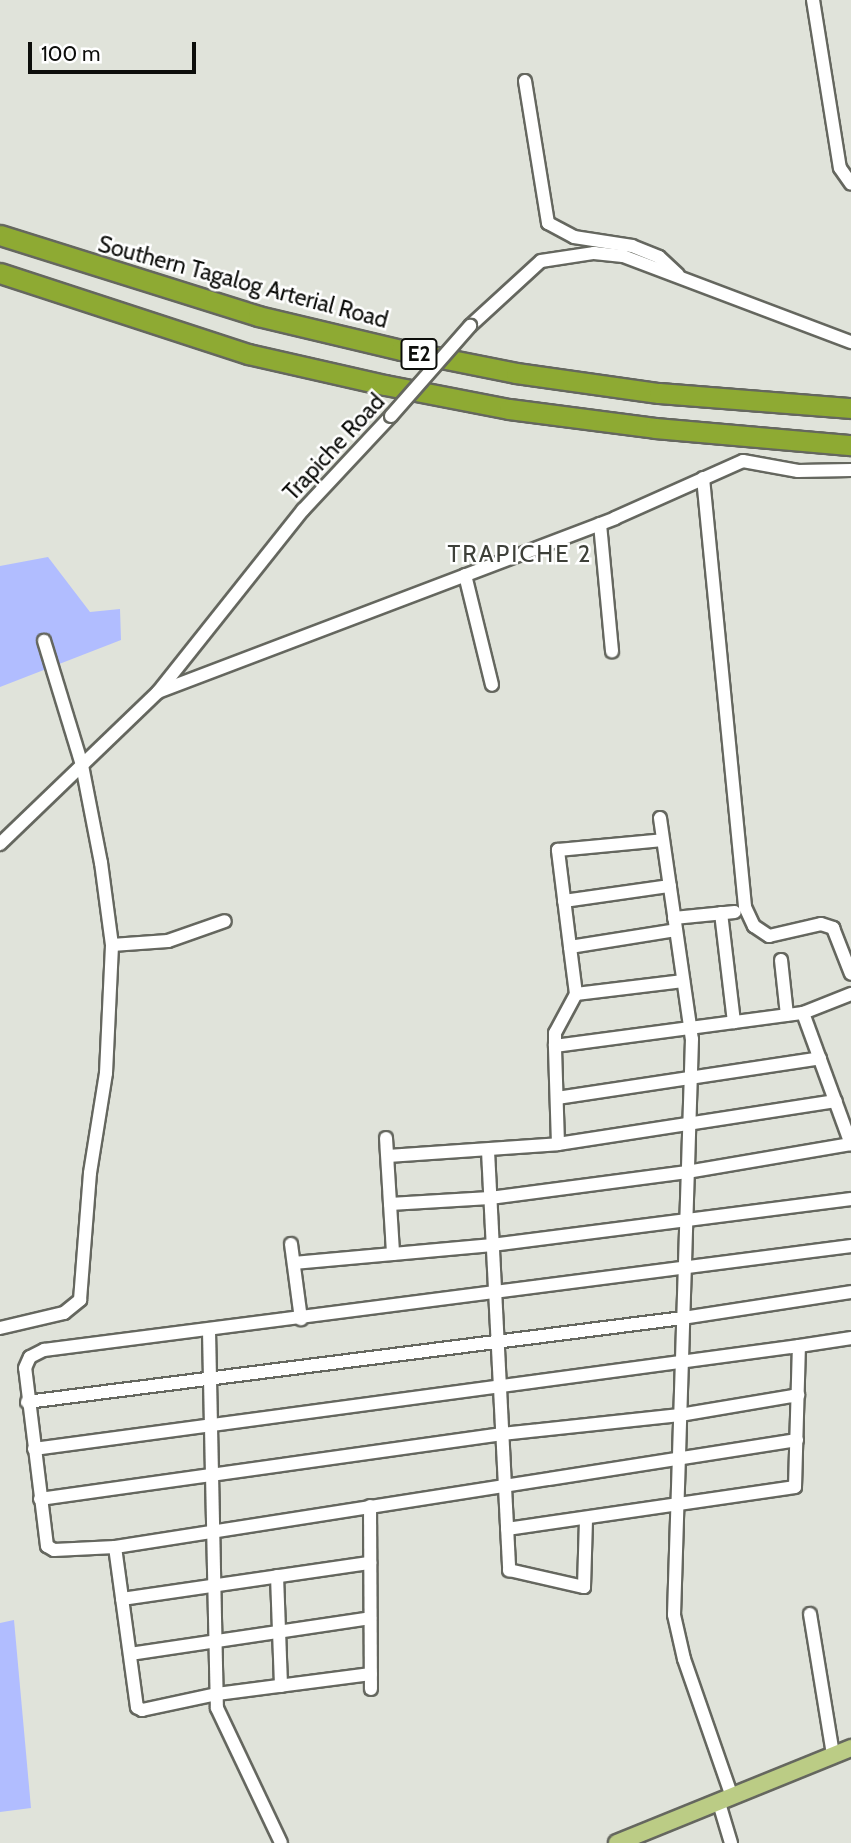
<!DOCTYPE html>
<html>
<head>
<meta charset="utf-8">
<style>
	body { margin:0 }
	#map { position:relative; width:851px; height:1843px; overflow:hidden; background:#e0e3da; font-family:Cabin,sans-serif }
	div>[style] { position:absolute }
	.green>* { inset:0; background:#b1bdff }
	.roads { filter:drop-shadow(2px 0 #65675f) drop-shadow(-2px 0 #65675f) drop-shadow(0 2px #65675f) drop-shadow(0 -2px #65675f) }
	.minor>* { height:12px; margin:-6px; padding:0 6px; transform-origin:6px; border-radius:6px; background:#fff }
	.major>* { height:16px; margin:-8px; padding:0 8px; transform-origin:8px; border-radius:8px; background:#bbcc85 }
	.highway>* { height:19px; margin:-9.5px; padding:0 9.5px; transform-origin:9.5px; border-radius:9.5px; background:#8eaa33 }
	.bridges { filter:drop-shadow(2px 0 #65675f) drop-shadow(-2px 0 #65675f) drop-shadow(0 2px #65675f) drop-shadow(0 -2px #65675f) }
	.minor-bridge>* { height:12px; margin:-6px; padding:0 6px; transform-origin:6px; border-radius:6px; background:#fff }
	span { translate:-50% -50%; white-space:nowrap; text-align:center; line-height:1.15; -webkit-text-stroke:5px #fff; paint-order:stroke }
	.shield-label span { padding:2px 5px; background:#fff; border:2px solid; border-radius:5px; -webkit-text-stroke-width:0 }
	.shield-label { font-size:21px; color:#0d0e0b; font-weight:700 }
	.street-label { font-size:23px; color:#0d0e0b }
	.neighbourhood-label { font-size:24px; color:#3e4039; letter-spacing:2px }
	.scale { position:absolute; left:28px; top:42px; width:168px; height:32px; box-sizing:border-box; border:4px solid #0d0e0b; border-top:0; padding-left:9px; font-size:21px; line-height:24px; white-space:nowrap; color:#0d0e0b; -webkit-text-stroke:5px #fff; paint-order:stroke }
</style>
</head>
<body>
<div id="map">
	<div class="green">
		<div style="clip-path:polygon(48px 557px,90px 612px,120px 609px,121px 640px,0 687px,0 566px)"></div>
		<div style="clip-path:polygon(14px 1620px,31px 1808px,0 1812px,0 1623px)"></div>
	</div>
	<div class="roads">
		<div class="minor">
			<div style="left:813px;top:0;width:170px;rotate:80.9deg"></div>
			<div style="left:840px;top:168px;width:19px;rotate:55deg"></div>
			<div style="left:525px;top:81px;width:144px;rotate:80.8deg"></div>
			<div style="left:548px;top:223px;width:30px;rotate:28deg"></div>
			<div style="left:574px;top:237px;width:59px;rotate:8.8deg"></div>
			<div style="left:632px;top:246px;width:29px;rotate:22deg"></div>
			<div style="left:659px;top:257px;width:26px;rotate:43deg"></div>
			<div style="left:470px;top:326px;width:96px;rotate:-42.5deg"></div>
			<div style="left:541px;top:261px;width:54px;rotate:-8.6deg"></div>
			<div style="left:594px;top:253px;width:29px;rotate:6deg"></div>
			<div style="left:623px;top:256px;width:244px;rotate:20.7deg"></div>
			<div style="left:703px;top:478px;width:431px;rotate:84.4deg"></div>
			<div style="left:745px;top:907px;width:21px;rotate:65deg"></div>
			<div style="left:754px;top:926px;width:18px;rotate:34deg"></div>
			<div style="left:769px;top:936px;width:53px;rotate:-13deg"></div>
			<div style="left:821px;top:924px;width:13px;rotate:18deg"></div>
			<div style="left:833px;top:928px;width:49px;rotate:68.6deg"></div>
			<div style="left:600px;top:524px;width:128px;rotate:84.6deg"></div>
			<div style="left:465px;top:575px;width:113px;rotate:76.2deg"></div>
			<div style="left:158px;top:692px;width:489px;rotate:-20.8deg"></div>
			<div style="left:615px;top:518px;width:140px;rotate:-24deg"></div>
			<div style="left:743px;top:461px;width:56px;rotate:10.3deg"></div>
			<div style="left:798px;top:471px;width:53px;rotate:-1.1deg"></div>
			<div style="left:660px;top:818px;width:223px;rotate:81.8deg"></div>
			<div style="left:692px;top:1039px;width:576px;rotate:91.79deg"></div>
			<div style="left:674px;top:1615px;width:45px;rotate:77.2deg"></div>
			<div style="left:684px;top:1659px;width:146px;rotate:70.8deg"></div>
			<div style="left:0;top:844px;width:219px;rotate:-43.9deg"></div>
			<div style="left:158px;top:692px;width:233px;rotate:-51.5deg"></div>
			<div style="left:303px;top:510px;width:129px;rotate:-46.9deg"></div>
			<div style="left:564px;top:901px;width:107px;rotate:-8.1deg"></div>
			<div style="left:721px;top:913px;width:110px;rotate:83.2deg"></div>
			<div style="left:674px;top:918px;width:61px;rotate:-5.6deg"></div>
			<div style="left:112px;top:945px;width:56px;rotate:-4.1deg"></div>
			<div style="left:168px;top:941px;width:60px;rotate:-19.3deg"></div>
			<div style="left:570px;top:947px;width:98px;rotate:-97.1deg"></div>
			<div style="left:558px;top:850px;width:105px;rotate:-5.4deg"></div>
			<div style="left:781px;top:960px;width:55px;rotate:83.8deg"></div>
			<div style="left:576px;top:994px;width:108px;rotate:-6.9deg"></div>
			<div style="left:803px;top:1013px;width:52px;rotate:-21.6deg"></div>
			<div style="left:555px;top:1046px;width:13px;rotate:-90deg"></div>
			<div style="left:555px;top:1033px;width:44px;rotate:-61.7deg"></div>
			<div style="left:576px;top:994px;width:47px;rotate:-97.3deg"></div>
			<div style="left:570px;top:947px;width:107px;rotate:-9.1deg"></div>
			<div style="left:557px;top:1098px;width:266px;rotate:-8.6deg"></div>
			<div style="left:386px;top:1138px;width:116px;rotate:86.5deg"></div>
			<div style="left:558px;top:1144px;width:281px;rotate:-8.8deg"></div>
			<div style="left:488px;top:1151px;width:420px;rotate:87.1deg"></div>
			<div style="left:509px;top:1570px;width:77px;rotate:12.8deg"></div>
			<div style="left:584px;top:1587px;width:67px;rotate:-88.3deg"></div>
			<div style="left:388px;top:1156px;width:170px;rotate:-4deg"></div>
			<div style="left:558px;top:1144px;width:98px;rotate:-91.8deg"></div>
			<div style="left:555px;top:1046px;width:250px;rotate:-7.6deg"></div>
			<div style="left:803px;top:1013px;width:140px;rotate:69.9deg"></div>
			<div style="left:390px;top:1204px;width:100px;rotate:-3.4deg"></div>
			<div style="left:490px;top:1198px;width:199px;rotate:-7.5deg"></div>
			<div style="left:687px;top:1172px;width:166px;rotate:-9.7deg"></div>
			<div style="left:291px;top:1244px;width:76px;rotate:82.4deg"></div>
			<div style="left:294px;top:1263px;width:199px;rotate:-5.2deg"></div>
			<div style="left:492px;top:1245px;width:362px;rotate:-7.3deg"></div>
			<div style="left:0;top:1328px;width:66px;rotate:-13.2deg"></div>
			<div style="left:64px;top:1313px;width:21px;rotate:-39deg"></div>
			<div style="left:80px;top:1300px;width:127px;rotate:-85.5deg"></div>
			<div style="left:90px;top:1173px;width:101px;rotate:-80.9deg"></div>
			<div style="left:106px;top:1073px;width:128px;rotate:-87.3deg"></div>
			<div style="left:112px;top:945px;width:83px;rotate:-97.6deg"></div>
			<div style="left:101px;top:863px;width:100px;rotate:-101deg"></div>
			<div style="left:82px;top:765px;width:130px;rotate:-107deg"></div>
			<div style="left:209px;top:1331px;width:377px;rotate:88.8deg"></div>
			<div style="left:217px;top:1708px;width:149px;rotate:64.6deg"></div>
			<div style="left:27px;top:1402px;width:661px;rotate:-7.3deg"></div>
			<div style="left:683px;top:1318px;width:170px;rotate:-8.8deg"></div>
			<div style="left:797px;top:1440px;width:690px;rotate:171.08deg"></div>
			<div style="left:115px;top:1547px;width:61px;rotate:177.2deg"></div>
			<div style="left:54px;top:1550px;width:8px;rotate:-150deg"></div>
			<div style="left:47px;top:1546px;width:179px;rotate:-97deg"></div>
			<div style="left:25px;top:1368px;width:12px;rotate:-66deg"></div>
			<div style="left:30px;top:1357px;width:16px;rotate:-27deg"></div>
			<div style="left:44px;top:1350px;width:814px;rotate:-7.34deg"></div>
			<div style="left:34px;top:1449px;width:772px;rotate:-7.67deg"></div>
			<div style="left:40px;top:1499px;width:467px;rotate:-8deg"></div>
			<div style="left:502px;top:1434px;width:179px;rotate:-6.1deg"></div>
			<div style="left:680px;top:1415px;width:120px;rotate:-9.6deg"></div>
			<div style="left:370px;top:1506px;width:183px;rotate:89.7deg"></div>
			<div style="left:507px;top:1529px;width:291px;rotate:-8.3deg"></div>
			<div style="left:795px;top:1487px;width:141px;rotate:-88.4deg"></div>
			<div style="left:799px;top:1346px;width:53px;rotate:-8.7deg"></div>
			<div style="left:115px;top:1547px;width:162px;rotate:82.2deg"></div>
			<div style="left:137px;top:1707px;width:6px;rotate:31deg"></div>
			<div style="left:142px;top:1710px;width:77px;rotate:-12deg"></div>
			<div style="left:217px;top:1694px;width:155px;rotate:-7.4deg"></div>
			<div style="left:277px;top:1576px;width:110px;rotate:87.9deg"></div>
			<div style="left:122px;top:1599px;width:251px;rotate:-8.3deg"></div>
			<div style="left:810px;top:1614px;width:143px;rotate:80.7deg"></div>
			<div style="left:130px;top:1654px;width:243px;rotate:-8.5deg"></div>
			<div style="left:719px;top:1803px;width:42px;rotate:73.3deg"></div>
		</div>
		<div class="major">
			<div style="left:617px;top:1843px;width:253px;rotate:-22.1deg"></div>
		</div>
		<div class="highway">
			<div style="left:0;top:235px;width:270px;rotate:17.4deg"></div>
			<div style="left:258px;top:316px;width:147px;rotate:13.4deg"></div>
			<div style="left:401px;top:350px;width:117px;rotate:11.3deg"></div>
			<div style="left:516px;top:373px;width:144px;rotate:8deg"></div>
			<div style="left:659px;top:393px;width:193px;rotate:4.5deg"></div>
			<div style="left:0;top:273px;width:261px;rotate:18.1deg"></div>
			<div style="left:248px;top:354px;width:140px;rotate:12.8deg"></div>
			<div style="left:385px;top:385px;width:126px;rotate:11deg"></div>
			<div style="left:509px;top:409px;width:147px;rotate:7.4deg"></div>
			<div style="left:655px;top:428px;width:197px;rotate:5deg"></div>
		</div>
	</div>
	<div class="bridges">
		<div class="minor-bridge">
			<div style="left:391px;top:416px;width:120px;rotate:-48.7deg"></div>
		</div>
	</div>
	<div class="shield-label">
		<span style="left:419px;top:354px">E2</span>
	</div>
	<div class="street-label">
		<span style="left:243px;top:282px;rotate:15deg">Southern Tagalog Arterial Road</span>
		<span style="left:334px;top:447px;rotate:-47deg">Trapiche Road</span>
	</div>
	<div class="neighbourhood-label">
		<span style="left:520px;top:554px">TRAPICHE 2</span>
	</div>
	<div class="scale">100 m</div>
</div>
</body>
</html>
